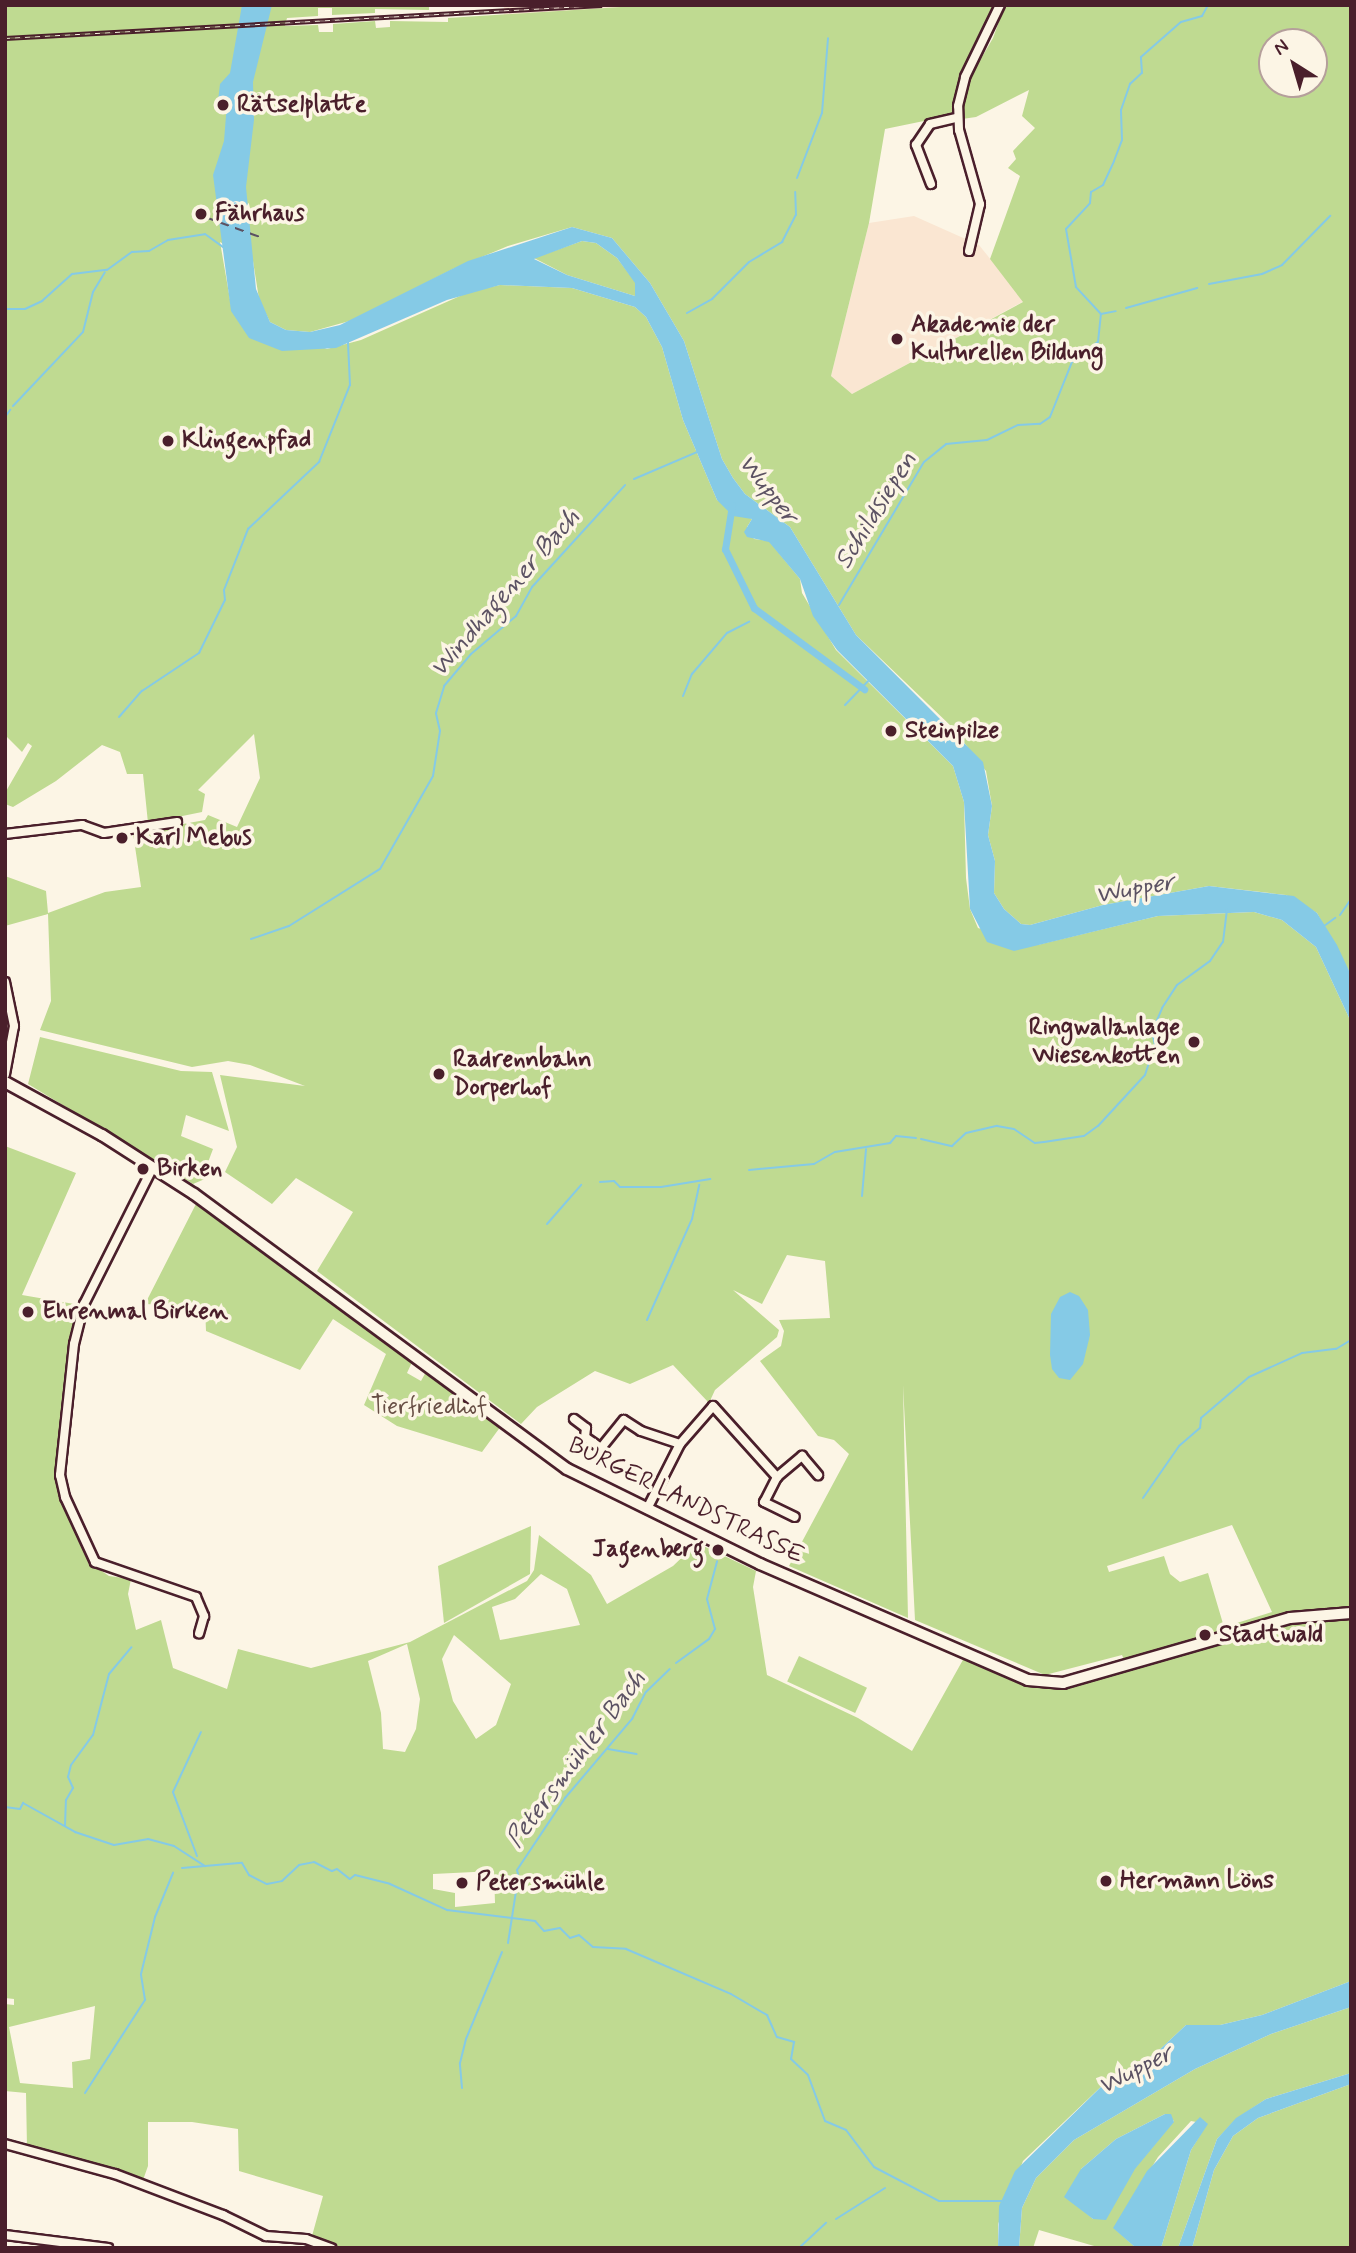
<!DOCTYPE html>
<html>
<head>
<meta charset="utf-8">
<style>
	body { margin:0 }
	#map { position:relative; width:1356px; height:2253px; overflow:hidden; background:#fcf5e5; font-family:Mynerve,sans-serif }
	div>[style] { position:absolute }
	.built>* { inset:0; background:#fae6d2 }
	.green>* { inset:0; background:#bfda91; transform-origin:0 0 }
	.water>* { inset:0; background:#85cae6 }
	.stream>* { height:2px; margin:-1px; padding:0 1px; transform-origin:1px; border-radius:1px; background:#85cae6 }
	.canal>* { height:7px; margin:-3.5px; padding:0 3.5px; transform-origin:3.5px; border-radius:3.5px; background:#85cae6 }
	.ferry>* { height:2px; margin-top:-1px; transform-origin:0; background:repeating-linear-gradient(90deg,#5c5263 0 9px,transparent 0 16px) }
	.roads { filter:drop-shadow(2px 0 #4a1f2b) drop-shadow(-2px 0 #4a1f2b) drop-shadow(0 2px #4a1f2b) drop-shadow(0 -2px #4a1f2b) }
	.minor>* { height:8px; margin:-4px; padding:0 4px; transform-origin:4px; border-radius:4px; background:#fcf5e5 }
	.major>* { height:10px; margin:-5px; padding:0 5px; transform-origin:5px; border-radius:5px; background:#fcf5e5 }
	.rail>* { height:4.5px; margin-top:-2.25px; transform-origin:0; background:repeating-linear-gradient(90deg,#fcf5e5 0 5px,#4a1f2b 0 10px); box-sizing:border-box; border-block:2px solid #4a1f2b }
	.dots>* { width:19px; height:19px; translate:-50% -50%; box-sizing:border-box; border:4px solid #fcf5e5; border-radius:50% }
	span { translate:-50% -50%; white-space:nowrap; text-align:center; line-height:1.15; -webkit-text-stroke:7px #fcf5e5; paint-order:stroke }
	.poi-label { font-size:24px; color:#4a1f2b; font-weight:700 }
	.left { translate:0 -50%; text-align:left }
	.right { translate:-100% -50%; text-align:right }
	.park-label { font-size:24px; color:#674e44 }
	.street-label { font-size:24px; color:#4a1f2b }
	.water-label { font-size:26px; color:#5c5263; font-style:italic }
	.frame { position:absolute; inset:0; border:7px solid #4a1f2b; pointer-events:none }
	.north { position:absolute; left:1258px; top:28px; width:70px; height:70px; box-sizing:border-box; background:#fcf5e5; border:2px solid #b59f9b; border-radius:50%; rotate:323deg; font-size:19px; font-weight:700; line-height:28px; text-align:center; color:#4a1f2b }
	.north::after { content:''; display:block; margin:auto; width:24px; height:32px; background:#4a1f2b; clip-path:polygon(50% 0,100% 100%,50% 72%,0 100%) }
</style>
</head>
<body>
<div id="map">
	<div class="built">
		<div style="clip-path:polygon(522px 5px,652px 5px,488px 18px,504px 15px,504px 6px)"></div>
		<div style="clip-path:polygon(914px 216px,979px 245px,1024px 301px,852px 394px,831px 376px,869px 223px)"></div>
	</div>
	<div class="green">
		<div style="clip-path:polygon(evenodd,5px 5px,429px 5px,429px 10px,375px 9px,375px 13px,332px 15px,332px 8px,318px 8px,318px 16px,287px 18px,285px 26px,318px 25px,319px 32px,333px 32px,333px 24px,375px 21px,376px 28px,390px 27px,390px 21px,448px 22px,448px 18px,652px 5px,995px 5px,962px 75px,953px 115px,885px 129px,869px 223px,831px 376px,852px 394px,1023px 302px,990px 259px,1020px 176px,1008px 168px,1016px 159px,1013px 151px,1035px 128px,1022px 116px,1029px 90px,976px 117px,962px 119px,967px 83px,993px 38px,1005px 5px,1351px 5px,1351px 975px,1317px 913px,1286px 895px,1209px 886px,1103px 905px,1030px 925px,1021px 924px,1004px 909px,994px 893px,995px 861px,988px 835px,992px 806px,986px 771px,952px 727px,856px 635px,790px 527px,745px 494px,733px 478px,722px 459px,684px 341px,650px 283px,612px 238px,572px 227px,508px 246px,453px 269px,353px 320px,310px 332px,286px 330px,270px 322px,259px 299px,253px 261px,220px 242px,232px 311px,327px 349px,361px 340px,469px 292px,500px 285px,572px 288px,635px 307px,646px 317px,662px 347px,683px 420px,717px 500px,752px 519px,747px 527px,754px 539px,769px 541px,800px 579px,802px 593px,836px 650px,953px 766px,964px 802px,966px 878px,970px 909px,978px 928px,1037px 945px,1158px 916px,1254px 912px,1282px 920px,1316px 947px,1351px 1022px,1351px 1981px,1262px 2015px,1220px 2025px,1186px 2025px,1155px 2054px,1107px 2081px,1023px 2161px,998px 2224px,998px 2248px,336px 2248px,312px 2236px,323px 2196px,239px 2171px,238px 2129px,192px 2122px,148px 2122px,148px 2166px,143px 2180px,27px 2148px,26px 2093px,5px 2091px,5px 2004px,14px 2005px,14px 1999px,5px 1998px,5px 1146px,76px 1173px,22px 1295px,80px 1305px,66px 1385px,58px 1492px,93px 1565px,109px 1576px,131px 1579px,128px 1594px,136px 1630px,161px 1620px,173px 1668px,227px 1689px,238px 1649px,311px 1668px,410px 1642px,527px 1581px,534px 1570px,539px 1535px,591px 1575px,607px 1604px,673px 1566px,697px 1543px,756px 1571px,753px 1587px,767px 1675px,858px 1718px,912px 1751px,964px 1658px,1043px 1687px,1064px 1687px,1128px 1669px,1122px 1655px,1045px 1675px,915px 1620px,903px 1385px,908px 1618px,789px 1566px,849px 1454px,834px 1440px,818px 1436px,760px 1361px,781px 1346px,784px 1331px,779px 1320px,830px 1318px,825px 1261px,787px 1255px,762px 1304px,733px 1290px,779px 1330px,777px 1337px,715px 1390px,709px 1403px,673px 1365px,630px 1384px,595px 1371px,537px 1407px,521px 1424px,317px 1271px,353px 1212px,296px 1178px,272px 1204px,225px 1172px,237px 1147px,220px 1075px,305px 1086px,250px 1065px,228px 1061px,192px 1067px,40px 1030px,51px 1001px,48px 914px,5px 926px,5px 876px,46px 891px,48px 913px,105px 892px,141px 887px,133px 833px,205px 820px,208px 815px,237px 827px,260px 778px,254px 734px,198px 790px,205px 794px,202px 812px,148px 823px,143px 774px,127px 774px,120px 752px,102px 745px,56px 781px,13px 807px,5px 804px,5px 793px,32px 746px,28px 743px,22px 752px,5px 735px,5px 5px,1272px 42px,1314px 42px,1314px 84px,1272px 84px,1272px 42px,5px 5px,1232px 1525px,1272px 1612px,1224px 1627px,1208px 1573px,1180px 1582px,1170px 1574px,1164px 1556px,1109px 1572px,1107px 1566px,1232px 1525px,5px 5px,541px 1574px,567px 1589px,580px 1625px,500px 1640px,492px 1607px,515px 1599px,541px 1574px,5px 5px,454px 1635px,511px 1684px,496px 1725px,476px 1739px,453px 1701px,442px 1659px,454px 1635px,5px 5px,407px 1644px,420px 1699px,416px 1729px,405px 1752px,383px 1749px,381px 1713px,368px 1661px,407px 1644px,5px 5px,494px 1871px,495px 1903px,455px 1907px,455px 1893px,433px 1889px,433px 1874px,494px 1871px,5px 5px,95px 2006px,90px 2059px,72px 2062px,73px 2088px,20px 2083px,9px 2027px,95px 2006px)"></div>
		<div style="clip-path:polygon(582px 241px,596px 243px,617px 258px,636px 283px,635px 296px,567px 275px,534px 258px)"></div>
		<div style="clip-path:polygon(40px 1037px,181px 1071px,212px 1072px,229px 1131px,186px 1115px,181px 1136px,213px 1149px,207px 1165px,219px 1173px,193px 1184px,28px 1084px)"></div>
		<div style="clip-path:polygon(197px 1202px,413px 1360px,407px 1373px,421px 1381px,427px 1370px,501px 1426px,482px 1452px,397px 1426px,364px 1405px,386px 1354px,333px 1319px,300px 1370px,206px 1331px,205px 1307px,145px 1304px)"></div>
		<div style="clip-path:polygon(531px 1526px,530px 1574px,444px 1623px,438px 1566px)"></div>
		<div style="left:799px;top:1656px;width:75px;height:28px;rotate:25deg"></div>
		<div style="clip-path:polygon(evenodd,1351px 2007px,1351px 2073px,1266px 2099px,1236px 2119px,1217px 2139px,1178px 2248px,1161px 2248px,1191px 2150px,1207px 2124px,1191px 2121px,1158px 2157px,1114px 2228px,1136px 2248px,1101px 2248px,1039px 2230px,1033px 2248px,1019px 2248px,1022px 2208px,1036px 2178px,1074px 2140px,1195px 2069px,1271px 2034px,1351px 2007px,1165px 2114px,1174px 2121px,1093px 2219px,1082px 2209px,1081px 2169px,1116px 2139px,1165px 2114px)"></div>
		<div style="clip-path:polygon(1351px 2084px,1351px 2248px,1192px 2248px,1214px 2170px,1233px 2136px,1258px 2118px)"></div>
	</div>
	<div class="water">
		<div style="clip-path:polygon(evenodd,242px 5px,272px 5px,253px 82px,254px 120px,246px 187px,256px 289px,270px 322px,286px 330px,310px 332px,340px 325px,468px 261px,572px 227px,612px 238px,650px 283px,684px 341px,722px 459px,733px 478px,745px 494px,790px 527px,856px 635px,983px 762px,992px 806px,988px 835px,995px 861px,994px 893px,1004px 909px,1021px 924px,1030px 925px,1103px 905px,1209px 886px,1294px 896px,1317px 913px,1337px 945px,1351px 975px,1351px 1022px,1316px 947px,1282px 920px,1254px 912px,1158px 916px,1014px 951px,987px 942px,970px 909px,964px 802px,953px 766px,837px 650px,813px 616px,800px 579px,769px 542px,747px 537px,744px 532px,752px 519px,733px 516px,717px 500px,683px 420px,662px 347px,646px 317px,635px 307px,572px 288px,500px 285px,447px 300px,336px 348px,282px 351px,249px 338px,231px 311px,213px 175px,224px 141px,227px 103px,218px 101px,220px 84px,230px 73px,242px 5px,582px 241px,596px 243px,617px 258px,635px 283px,635px 296px,567px 275px,534px 259px,582px 241px)"></div>
		<div style="clip-path:polygon(1070px 1292px,1079px 1296px,1088px 1310px,1090px 1335px,1083px 1364px,1070px 1380px,1059px 1378px,1052px 1369px,1050px 1355px,1051px 1314px,1060px 1297px)"></div>
		<div style="clip-path:polygon(1351px 1981px,1351px 2007px,1271px 2034px,1195px 2069px,1074px 2140px,1036px 2178px,1022px 2208px,1019px 2248px,998px 2248px,999px 2206px,1015px 2171px,1107px 2081px,1155px 2054px,1186px 2025px,1220px 2025px,1262px 2015px)"></div>
		<div style="clip-path:polygon(1351px 2073px,1351px 2084px,1258px 2118px,1233px 2136px,1214px 2170px,1192px 2248px,1178px 2248px,1217px 2139px,1236px 2118px,1266px 2099px)"></div>
		<div style="clip-path:polygon(1165px 2114px,1171px 2114px,1174px 2122px,1135px 2169px,1106px 2220px,1093px 2219px,1064px 2197px,1081px 2169px,1116px 2139px)"></div>
		<div style="clip-path:polygon(1200px 2117px,1208px 2124px,1191px 2150px,1161px 2248px,1136px 2248px,1113px 2228px,1147px 2171px)"></div>
	</div>
	<div class="stream">
		<div style="left:797px;top:178px;width:70px;rotate:-69deg"></div>
		<div style="left:822px;top:113px;width:75px;rotate:-85.4deg"></div>
		<div style="left:1209px;top:284px;width:54px;rotate:-10.7deg"></div>
		<div style="left:1262px;top:274px;width:22px;rotate:-24deg"></div>
		<div style="left:1282px;top:265px;width:69px;rotate:-45.6deg"></div>
		<div style="left:1126px;top:308px;width:74px;rotate:-15.7deg"></div>
		<div style="left:5px;top:309px;width:20px"></div>
		<div style="left:25px;top:309px;width:19px;rotate:-25deg"></div>
		<div style="left:42px;top:301px;width:40px;rotate:-42deg"></div>
		<div style="left:72px;top:274px;width:35px;rotate:-7deg"></div>
		<div style="left:107px;top:270px;width:31px;rotate:-36deg"></div>
		<div style="left:132px;top:252px;width:17px;rotate:-3deg"></div>
		<div style="left:149px;top:251px;width:22px;rotate:-30deg"></div>
		<div style="left:168px;top:240px;width:37px;rotate:-9deg"></div>
		<div style="left:205px;top:234px;width:22px;rotate:36deg"></div>
		<div style="left:687px;top:313px;width:29px;rotate:-29deg"></div>
		<div style="left:712px;top:299px;width:52px;rotate:-45deg"></div>
		<div style="left:749px;top:262px;width:39px;rotate:-31deg"></div>
		<div style="left:782px;top:242px;width:30px;rotate:-63deg"></div>
		<div style="left:796px;top:215px;width:23px;rotate:-92deg"></div>
		<div style="left:1101px;top:314px;width:15px;rotate:-11deg"></div>
		<div style="left:13px;top:406px;width:102px;rotate:-46.6deg"></div>
		<div style="left:83px;top:332px;width:41px;rotate:-76deg"></div>
		<div style="left:93px;top:292px;width:23px;rotate:-59deg"></div>
		<div style="left:5px;top:417px;width:9px;rotate:-54deg"></div>
		<div style="left:634px;top:479px;width:69px;rotate:-23.2deg"></div>
		<div style="left:839px;top:605px;width:166px;rotate:-59.3deg"></div>
		<div style="left:924px;top:462px;width:28px;rotate:-39deg"></div>
		<div style="left:946px;top:444px;width:41px;rotate:-5.6deg"></div>
		<div style="left:987px;top:440px;width:34px;rotate:-26deg"></div>
		<div style="left:1018px;top:425px;width:22px;rotate:-3deg"></div>
		<div style="left:1040px;top:424px;width:12px;rotate:-35deg"></div>
		<div style="left:1050px;top:417px;width:59px;rotate:-68.2deg"></div>
		<div style="left:1072px;top:362px;width:33px;rotate:-38deg"></div>
		<div style="left:1098px;top:342px;width:28px;rotate:-84deg"></div>
		<div style="left:1101px;top:314px;width:37px;rotate:-133deg"></div>
		<div style="left:1076px;top:287px;width:59px;rotate:-99.8deg"></div>
		<div style="left:1066px;top:229px;width:35px;rotate:-47deg"></div>
		<div style="left:1090px;top:203px;width:11px;rotate:-85deg"></div>
		<div style="left:1091px;top:192px;width:14px;rotate:-30deg"></div>
		<div style="left:1103px;top:185px;width:26px;rotate:-65deg"></div>
		<div style="left:1114px;top:161px;width:22px;rotate:-69deg"></div>
		<div style="left:1122px;top:140px;width:30px;rotate:-92deg"></div>
		<div style="left:1121px;top:110px;width:28px;rotate:-71deg"></div>
		<div style="left:1130px;top:84px;width:16px;rotate:-43deg"></div>
		<div style="left:1142px;top:73px;width:16px;rotate:-94deg"></div>
		<div style="left:1141px;top:57px;width:53px;rotate:-41.2deg"></div>
		<div style="left:1181px;top:22px;width:22px;rotate:-16deg"></div>
		<div style="left:1202px;top:16px;width:13px;rotate:-61deg"></div>
		<div style="left:683px;top:696px;width:24px;rotate:-68deg"></div>
		<div style="left:692px;top:674px;width:54px;rotate:-49.5deg"></div>
		<div style="left:727px;top:633px;width:25px;rotate:-27deg"></div>
		<div style="left:845px;top:705px;width:33px;rotate:-46deg"></div>
		<div style="left:119px;top:717px;width:35px;rotate:-49deg"></div>
		<div style="left:142px;top:691px;width:69px;rotate:-33.7deg"></div>
		<div style="left:199px;top:653px;width:59px;rotate:-63.9deg"></div>
		<div style="left:225px;top:600px;width:10px;rotate:-96deg"></div>
		<div style="left:224px;top:590px;width:66px;rotate:-68.5deg"></div>
		<div style="left:248px;top:529px;width:98px;rotate:-43.3deg"></div>
		<div style="left:319px;top:462px;width:83px;rotate:-68.1deg"></div>
		<div style="left:350px;top:385px;width:43px;rotate:-92.7deg"></div>
		<div style="left:1340px;top:915px;width:19px;rotate:-55deg"></div>
		<div style="left:1324px;top:926px;width:14px;rotate:-36deg"></div>
		<div style="left:251px;top:939px;width:40px;rotate:-18.9deg"></div>
		<div style="left:289px;top:926px;width:107px;rotate:-32.1deg"></div>
		<div style="left:380px;top:869px;width:107px;rotate:-60.3deg"></div>
		<div style="left:433px;top:776px;width:46px;rotate:-81.2deg"></div>
		<div style="left:440px;top:731px;width:18px;rotate:-103deg"></div>
		<div style="left:436px;top:713px;width:28px;rotate:-73deg"></div>
		<div style="left:444px;top:686px;width:42px;rotate:-49.8deg"></div>
		<div style="left:471px;top:654px;width:59px;rotate:-40.2deg"></div>
		<div style="left:516px;top:616px;width:33px;rotate:-61deg"></div>
		<div style="left:532px;top:587px;width:138px;rotate:-47.6deg"></div>
		<div style="left:921px;top:1139px;width:32px;rotate:13deg"></div>
		<div style="left:952px;top:1146px;width:19px;rotate:-43deg"></div>
		<div style="left:966px;top:1133px;width:32px;rotate:-13deg"></div>
		<div style="left:997px;top:1126px;width:17px;rotate:10deg"></div>
		<div style="left:1014px;top:1129px;width:25px;rotate:34deg"></div>
		<div style="left:1035px;top:1143px;width:9px;rotate:-6deg"></div>
		<div style="left:1044px;top:1142px;width:40px;rotate:-8.5deg"></div>
		<div style="left:1084px;top:1136px;width:17px;rotate:-36deg"></div>
		<div style="left:1098px;top:1126px;width:69px;rotate:-47.3deg"></div>
		<div style="left:1145px;top:1075px;width:32px;rotate:-72deg"></div>
		<div style="left:1155px;top:1045px;width:13px;rotate:-103deg"></div>
		<div style="left:1152px;top:1032px;width:26px;rotate:-67deg"></div>
		<div style="left:1162px;top:1008px;width:27px;rotate:-57deg"></div>
		<div style="left:1177px;top:985px;width:41px;rotate:-36deg"></div>
		<div style="left:1210px;top:961px;width:23px;rotate:-56deg"></div>
		<div style="left:1223px;top:942px;width:33px;rotate:-83deg"></div>
		<div style="left:749px;top:1170px;width:65px;rotate:-5.3deg"></div>
		<div style="left:814px;top:1164px;width:24px;rotate:-30deg"></div>
		<div style="left:835px;top:1152px;width:56px;rotate:-9.3deg"></div>
		<div style="left:890px;top:1143px;width:9px;rotate:-49deg"></div>
		<div style="left:896px;top:1136px;width:20px;rotate:6deg"></div>
		<div style="left:600px;top:1182px;width:14px;rotate:-4deg"></div>
		<div style="left:614px;top:1181px;width:8px;rotate:45deg"></div>
		<div style="left:620px;top:1187px;width:41px"></div>
		<div style="left:661px;top:1187px;width:50px;rotate:-9.3deg"></div>
		<div style="left:862px;top:1196px;width:47px;rotate:-85.1deg"></div>
		<div style="left:547px;top:1224px;width:52px;rotate:-48.9deg"></div>
		<div style="left:647px;top:1320px;width:111px;rotate:-66deg"></div>
		<div style="left:692px;top:1219px;width:35px;rotate:-78deg"></div>
		<div style="left:1143px;top:1498px;width:63px;rotate:-55.3deg"></div>
		<div style="left:1179px;top:1446px;width:28px;rotate:-41deg"></div>
		<div style="left:1200px;top:1428px;width:10px;rotate:-84deg"></div>
		<div style="left:1201px;top:1418px;width:63px;rotate:-40.5deg"></div>
		<div style="left:1249px;top:1377px;width:58px;rotate:-24.4deg"></div>
		<div style="left:1302px;top:1353px;width:34px;rotate:-7deg"></div>
		<div style="left:1336px;top:1349px;width:17px;rotate:-31deg"></div>
		<div style="left:676px;top:1663px;width:41px;rotate:-36deg"></div>
		<div style="left:709px;top:1639px;width:12px;rotate:-59deg"></div>
		<div style="left:715px;top:1629px;width:31px;rotate:-105deg"></div>
		<div style="left:707px;top:1599px;width:39px;rotate:-75deg"></div>
		<div style="left:608px;top:1749px;width:29px;rotate:10deg"></div>
		<div style="left:5px;top:1807px;width:15px;rotate:8deg"></div>
		<div style="left:20px;top:1809px;width:7px;rotate:-63deg"></div>
		<div style="left:23px;top:1803px;width:60px;rotate:29.1deg"></div>
		<div style="left:75px;top:1832px;width:41px;rotate:18.4deg"></div>
		<div style="left:114px;top:1845px;width:35px;rotate:-10deg"></div>
		<div style="left:148px;top:1839px;width:27px;rotate:15deg"></div>
		<div style="left:174px;top:1846px;width:37px;rotate:33deg"></div>
		<div style="left:205px;top:1866px;width:37px;rotate:-5deg"></div>
		<div style="left:242px;top:1863px;width:14px;rotate:60deg"></div>
		<div style="left:249px;top:1875px;width:20px;rotate:27deg"></div>
		<div style="left:267px;top:1884px;width:15px;rotate:-11deg"></div>
		<div style="left:282px;top:1881px;width:23px;rotate:-43deg"></div>
		<div style="left:299px;top:1865px;width:15px;rotate:-11deg"></div>
		<div style="left:314px;top:1862px;width:20px;rotate:27deg"></div>
		<div style="left:332px;top:1871px;width:5px;rotate:-22deg"></div>
		<div style="left:337px;top:1869px;width:16px;rotate:38deg"></div>
		<div style="left:350px;top:1879px;width:6px;rotate:-39deg"></div>
		<div style="left:355px;top:1875px;width:36px;rotate:14deg"></div>
		<div style="left:390px;top:1884px;width:63px;rotate:24.5deg"></div>
		<div style="left:447px;top:1910px;width:89px;rotate:7.1deg"></div>
		<div style="left:535px;top:1921px;width:13px;rotate:48deg"></div>
		<div style="left:544px;top:1931px;width:16px;rotate:-11deg"></div>
		<div style="left:560px;top:1928px;width:14px;rotate:45deg"></div>
		<div style="left:570px;top:1938px;width:9px;rotate:-18deg"></div>
		<div style="left:579px;top:1935px;width:18px;rotate:41deg"></div>
		<div style="left:593px;top:1947px;width:33px;rotate:3deg"></div>
		<div style="left:626px;top:1949px;width:114px;rotate:23.2deg"></div>
		<div style="left:731px;top:1994px;width:42px;rotate:30.3deg"></div>
		<div style="left:767px;top:2015px;width:24px;rotate:66deg"></div>
		<div style="left:777px;top:2037px;width:18px;rotate:16deg"></div>
		<div style="left:794px;top:2042px;width:17px;rotate:100deg"></div>
		<div style="left:791px;top:2059px;width:23px;rotate:43deg"></div>
		<div style="left:808px;top:2075px;width:49px;rotate:69.7deg"></div>
		<div style="left:825px;top:2121px;width:23px;rotate:23deg"></div>
		<div style="left:846px;top:2130px;width:46px;rotate:52.9deg"></div>
		<div style="left:874px;top:2167px;width:73px;rotate:27.6deg"></div>
		<div style="left:939px;top:2201px;width:64px"></div>
		<div style="left:65px;top:1826px;width:26px;rotate:-88deg"></div>
		<div style="left:66px;top:1800px;width:14px;rotate:-60deg"></div>
		<div style="left:73px;top:1788px;width:12px;rotate:-114deg"></div>
		<div style="left:68px;top:1777px;width:12px;rotate:-76deg"></div>
		<div style="left:71px;top:1765px;width:37px;rotate:-54deg"></div>
		<div style="left:93px;top:1735px;width:63px;rotate:-75.3deg"></div>
		<div style="left:109px;top:1674px;width:35px;rotate:-50deg"></div>
		<div style="left:197px;top:1856px;width:68px;rotate:-110.6deg"></div>
		<div style="left:173px;top:1792px;width:66px;rotate:-65deg"></div>
		<div style="left:182px;top:1868px;width:23px;rotate:-5deg"></div>
		<div style="left:518px;top:1874px;width:4px;rotate:-104deg"></div>
		<div style="left:517px;top:1870px;width:87px;rotate:-56.3deg"></div>
		<div style="left:565px;top:1798px;width:104px;rotate:-49.7deg"></div>
		<div style="left:632px;top:1719px;width:30px;rotate:-63deg"></div>
		<div style="left:646px;top:1692px;width:33px;rotate:-44deg"></div>
		<div style="left:508px;top:1943px;width:59px;rotate:-81.2deg"></div>
		<div style="left:462px;top:2088px;width:25px;rotate:-95deg"></div>
		<div style="left:460px;top:2063px;width:25px;rotate:-76deg"></div>
		<div style="left:466px;top:2039px;width:94px;rotate:-67.5deg"></div>
		<div style="left:85px;top:2093px;width:111px;rotate:-57.2deg"></div>
		<div style="left:145px;top:2000px;width:26px;rotate:-99deg"></div>
		<div style="left:141px;top:1974px;width:59px;rotate:-76.2deg"></div>
		<div style="left:155px;top:1917px;width:48px;rotate:-67.8deg"></div>
		<div style="left:836px;top:2219px;width:58px;rotate:-32.3deg"></div>
		<div style="left:799px;top:2248px;width:37px;rotate:-43deg"></div>
	</div>
	<div class="canal">
		<div style="left:732px;top:505px;width:45px;rotate:99deg"></div>
		<div style="left:725px;top:549px;width:66px;rotate:63.8deg"></div>
		<div style="left:754px;top:608px;width:137px;rotate:36.4deg"></div>
	</div>
	<div class="ferry">
		<div style="left:205px;top:217px;width:59px;rotate:20deg"></div>
	</div>
	<div class="roads">
		<div class="minor">
			<div style="left:931px;top:184px;width:42px;rotate:-111deg"></div>
			<div style="left:916px;top:145px;width:25px;rotate:-56deg"></div>
			<div style="left:930px;top:124px;width:28px;rotate:-13deg"></div>
			<div style="left:969px;top:251px;width:48px;rotate:-76.8deg"></div>
			<div style="left:980px;top:204px;width:77px;rotate:-105.8deg"></div>
			<div style="left:959px;top:130px;width:24px;rotate:-92deg"></div>
			<div style="left:958px;top:106px;width:30px;rotate:-76deg"></div>
			<div style="left:965px;top:77px;width:80px;rotate:-64.1deg"></div>
			<div style="left:5px;top:834px;width:78px;rotate:-6.7deg"></div>
			<div style="left:82px;top:825px;width:23px;rotate:20deg"></div>
			<div style="left:104px;top:833px;width:74px;rotate:-8.6deg"></div>
			<div style="left:5px;top:982px;width:45px;rotate:78.4deg"></div>
			<div style="left:14px;top:1026px;width:49px;rotate:100.6deg"></div>
			<div style="left:153px;top:1167px;width:153px;rotate:116.7deg"></div>
			<div style="left:84px;top:1304px;width:41px;rotate:104deg"></div>
			<div style="left:74px;top:1344px;width:132px;rotate:96.1deg"></div>
			<div style="left:60px;top:1475px;width:23px;rotate:77deg"></div>
			<div style="left:65px;top:1497px;width:72px;rotate:65.2deg"></div>
			<div style="left:95px;top:1562px;width:107px;rotate:19.1deg"></div>
			<div style="left:196px;top:1597px;width:21px;rotate:67deg"></div>
			<div style="left:204px;top:1616px;width:18px;rotate:106deg"></div>
			<div style="left:574px;top:1419px;width:15px;rotate:37deg"></div>
			<div style="left:586px;top:1428px;width:9px;rotate:96deg"></div>
			<div style="left:585px;top:1437px;width:19px;rotate:35deg"></div>
			<div style="left:601px;top:1448px;width:36px;rotate:-51deg"></div>
			<div style="left:624px;top:1420px;width:20px;rotate:33deg"></div>
			<div style="left:641px;top:1431px;width:41px;rotate:18.4deg"></div>
			<div style="left:777px;top:1477px;width:28px;rotate:117deg"></div>
			<div style="left:764px;top:1502px;width:34px;rotate:26deg"></div>
			<div style="left:647px;top:1509px;width:73px;rotate:-63.1deg"></div>
			<div style="left:680px;top:1444px;width:50px;rotate:-49deg"></div>
			<div style="left:713px;top:1406px;width:96px;rotate:48deg"></div>
			<div style="left:777px;top:1477px;width:33px;rotate:-40deg"></div>
			<div style="left:802px;top:1456px;width:25px;rotate:50deg"></div>
			<div style="left:5px;top:2144px;width:114px;rotate:15.3deg"></div>
			<div style="left:115px;top:2174px;width:116px;rotate:20.8deg"></div>
			<div style="left:223px;top:2215px;width:48px;rotate:26deg"></div>
			<div style="left:266px;top:2236px;width:40px;rotate:4.3deg"></div>
			<div style="left:306px;top:2239px;width:27px;rotate:20deg"></div>
			<div style="left:5px;top:2235px;width:104px;rotate:7.2deg"></div>
		</div>
		<div class="major">
			<div style="left:5px;top:1082px;width:111px;rotate:28.7deg"></div>
			<div style="left:102px;top:1135px;width:109px;rotate:32.7deg"></div>
			<div style="left:194px;top:1194px;width:463px;rotate:36.4deg"></div>
			<div style="left:567px;top:1469px;width:215px;rotate:26.2deg"></div>
			<div style="left:760px;top:1564px;width:292px;rotate:23.4deg"></div>
			<div style="left:1028px;top:1680px;width:35px;rotate:5deg"></div>
			<div style="left:1063px;top:1683px;width:236px;rotate:-16deg"></div>
			<div style="left:1290px;top:1618px;width:61px;rotate:-4.7deg"></div>
		</div>
	</div>
	<div class="rail">
		<div style="left:5px;top:38px;width:598px;rotate:-3.16deg"></div>
	</div>
	<div class="dots">
		<div style="left:223px;top:105px;background:#4a1f2b"></div>
		<div style="left:201px;top:214px;background:#4a1f2b"></div>
		<div style="left:897px;top:339px;background:#4a1f2b"></div>
		<div style="left:168px;top:441px;background:#4a1f2b"></div>
		<div style="left:891px;top:731px;background:#4a1f2b"></div>
		<div style="left:122px;top:838px;background:#4a1f2b"></div>
		<div style="left:1194px;top:1042px;background:#4a1f2b"></div>
		<div style="left:439px;top:1074px;background:#4a1f2b"></div>
		<div style="left:143px;top:1169px;background:#4a1f2b"></div>
		<div style="left:28px;top:1312px;background:#4a1f2b"></div>
		<div style="left:718px;top:1550px;background:#4a1f2b"></div>
		<div style="left:1205px;top:1635px;background:#4a1f2b"></div>
		<div style="left:1106px;top:1881px;background:#4a1f2b"></div>
		<div style="left:462px;top:1883px;background:#4a1f2b"></div>
	</div>
	<div class="poi-label">
		<span class="left" style="left:237px;top:105px">Rätselplatte</span>
		<span class="left" style="left:215px;top:214px">Fährhaus</span>
		<span class="left" style="left:911px;top:339px">Akademie der<br>Kulturellen Bildung</span>
		<span class="left" style="left:182px;top:441px">Klingenpfad</span>
		<span class="left" style="left:905px;top:731px">Steinpilze</span>
		<span class="left" style="left:136px;top:838px">Karl Mebus</span>
		<span class="right" style="left:1180px;top:1042px">Ringwallanlage<br>Wiesenkotten</span>
		<span class="left" style="left:453px;top:1074px">Radrennbahn<br>Dorperhof</span>
		<span class="left" style="left:157px;top:1169px">Birken</span>
		<span class="left" style="left:42px;top:1312px">Ehrenmal Birken</span>
		<span class="right" style="left:704px;top:1550px">Jagenberg</span>
		<span class="left" style="left:1219px;top:1635px">Stadtwald</span>
		<span class="left" style="left:1120px;top:1881px">Hermann Löns</span>
		<span class="left" style="left:476px;top:1883px">Petersmühle</span>
	</div>
	<div class="park-label">
		<span style="left:429px;top:1407px">Tierfriedhof</span>
	</div>
	<div class="street-label">
		<span style="left:686px;top:1501px;rotate:26deg">BURGER LANDSTRASSE</span>
	</div>
	<div class="water-label">
		<span style="left:767px;top:490px;rotate:52deg">Wupper</span>
		<span style="left:877px;top:511px;rotate:-58deg">Schildsiepen</span>
		<span style="left:506px;top:594px;rotate:-49deg">Windhagener Bach</span>
		<span style="left:1135px;top:890px;rotate:-10deg">Wupper</span>
		<span style="left:577px;top:1760px;rotate:-53deg">Petersmühler Bach</span>
		<span style="left:1136px;top:2071px;rotate:-27deg">Wupper</span>
	</div>
	<div class="frame"></div>
	<div class="north">N</div>
</div>
</body>
</html>
